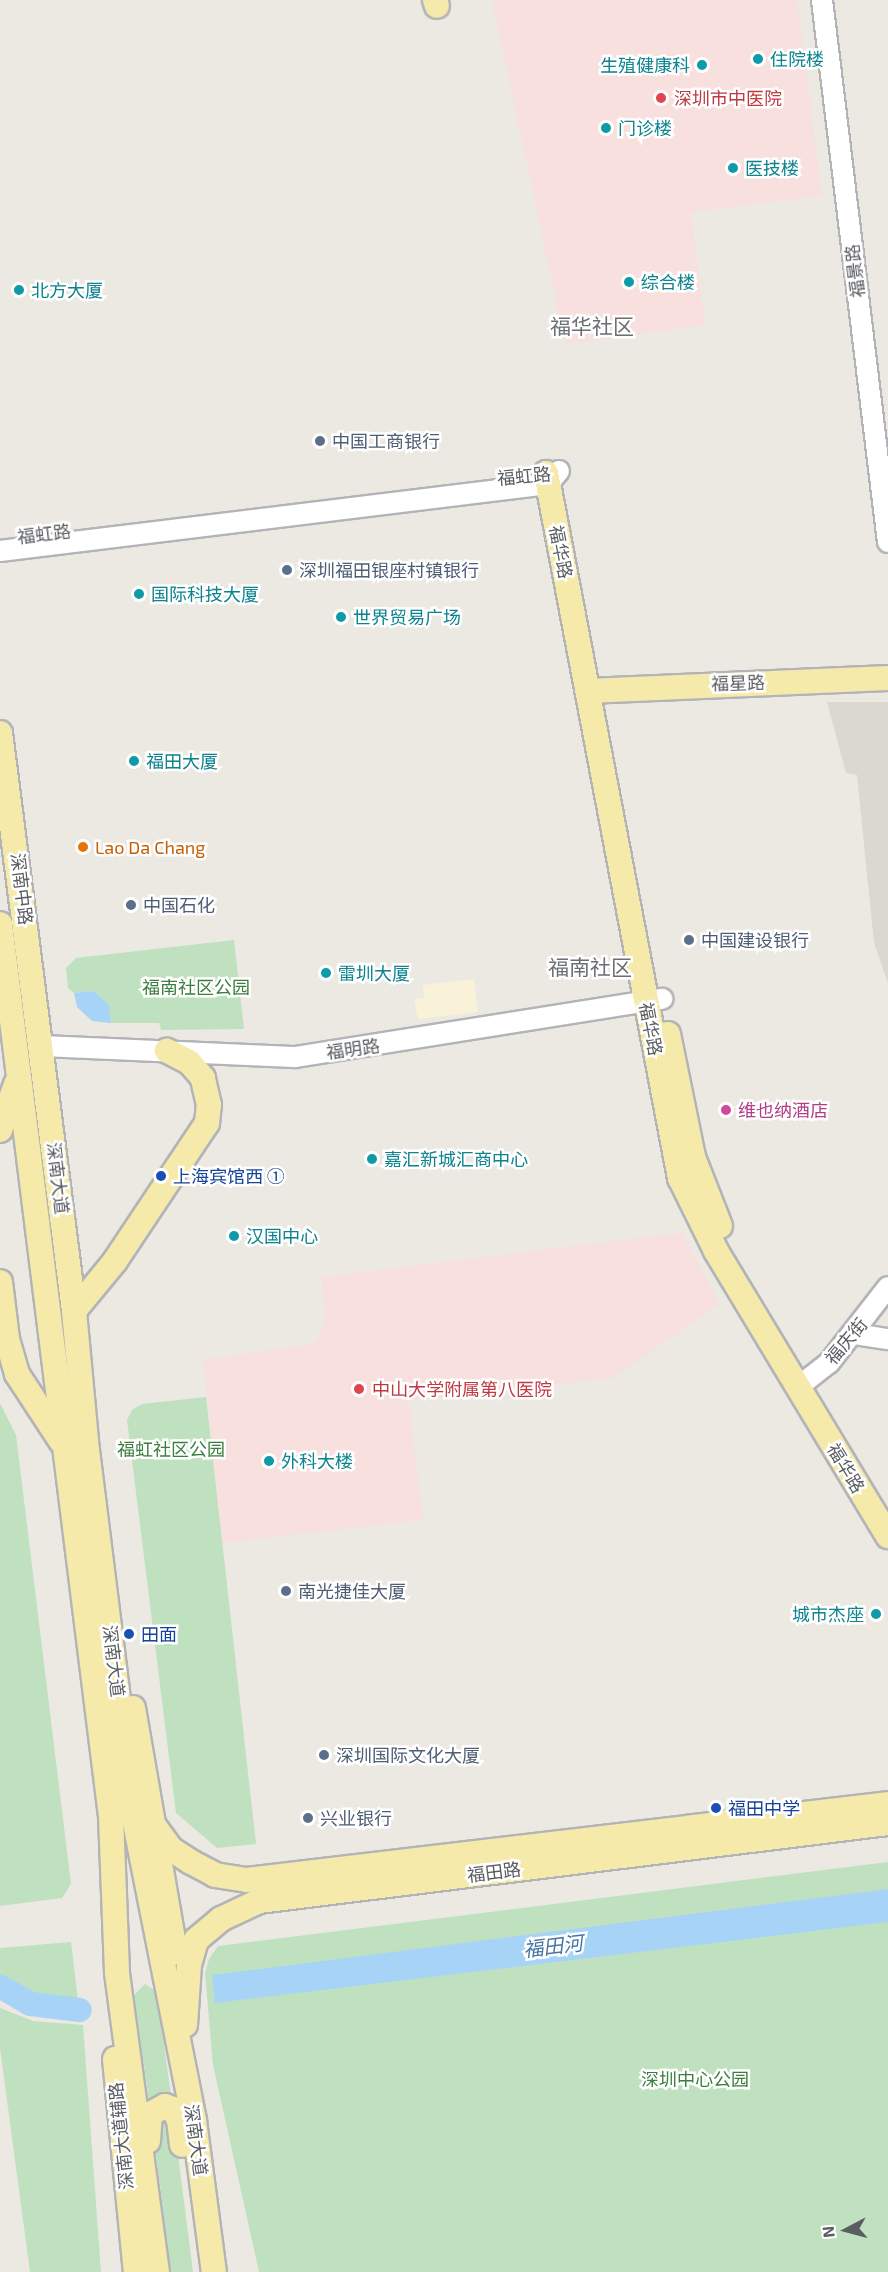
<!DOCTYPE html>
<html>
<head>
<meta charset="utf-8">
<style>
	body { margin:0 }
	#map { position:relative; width:888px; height:2272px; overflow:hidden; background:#ebe9e1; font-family:"Exo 2","Noto Sans SC",sans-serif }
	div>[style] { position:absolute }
	.commercial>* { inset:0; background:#faf2d8 }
	.education>* { inset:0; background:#dbd8d0 }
	.medical>* { inset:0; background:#f8e0de }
	.green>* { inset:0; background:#c0e1c0 }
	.water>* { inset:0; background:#a7d4f6 }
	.river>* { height:24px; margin:-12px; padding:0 12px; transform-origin:12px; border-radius:12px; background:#a7d4f6 }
	.roads { filter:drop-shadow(2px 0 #b2b4b8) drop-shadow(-2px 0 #b2b4b8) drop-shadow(0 2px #b2b4b8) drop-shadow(0 -2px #b2b4b8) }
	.minor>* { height:20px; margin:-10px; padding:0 10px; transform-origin:10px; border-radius:10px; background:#fff }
	.major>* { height:24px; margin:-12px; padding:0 12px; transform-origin:12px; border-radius:12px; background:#f6eaab }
	.dots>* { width:16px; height:16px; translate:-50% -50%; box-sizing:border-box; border:3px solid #fff; border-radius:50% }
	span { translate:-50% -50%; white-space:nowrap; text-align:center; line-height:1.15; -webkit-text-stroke:5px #fff; paint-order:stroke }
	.culture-label { font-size:18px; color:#0d838f }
	.left { translate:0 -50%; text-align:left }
	.right { translate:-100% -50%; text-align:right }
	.health-label { font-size:18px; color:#be3a42 }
	.street-label { font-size:18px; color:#5a5d61 }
	.service-label { font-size:18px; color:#4e5e75 }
	.food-label { font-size:18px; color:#c56008 }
	.park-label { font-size:18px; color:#3c7e3f }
	.hotel-label { font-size:18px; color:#b23c85 }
	.transit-label { font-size:18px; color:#164399 }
	.water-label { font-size:20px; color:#4675a6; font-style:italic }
	.quarter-label { font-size:21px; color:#6b6f73 }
	.north { position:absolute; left:816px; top:2200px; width:60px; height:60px; -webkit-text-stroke:4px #fff; paint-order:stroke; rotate:264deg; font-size:16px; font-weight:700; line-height:24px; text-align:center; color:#5a5d61 }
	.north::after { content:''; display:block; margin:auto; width:21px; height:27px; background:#5a5d61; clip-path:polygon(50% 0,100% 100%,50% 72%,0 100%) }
</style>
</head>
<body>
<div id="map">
	<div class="commercial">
		<div style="clip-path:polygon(474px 979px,478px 1012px,418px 1019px,414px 999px,424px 998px,423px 985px)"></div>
	</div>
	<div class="education">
		<div style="clip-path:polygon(827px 702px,888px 702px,888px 983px,874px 943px,857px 775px,846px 773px)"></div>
	</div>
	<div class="medical">
		<div style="clip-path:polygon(492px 0,797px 0,822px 196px,691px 212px,705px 325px,565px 344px)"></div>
		<div style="clip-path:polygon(682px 1233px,720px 1304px,613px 1378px,409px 1400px,423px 1520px,223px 1543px,203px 1359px,310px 1345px,318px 1339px,325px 1318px,322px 1277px)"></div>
	</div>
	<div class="green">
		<div style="clip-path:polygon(234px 940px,244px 1029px,161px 1030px,159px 1023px,111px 1023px,109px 1005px,94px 991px,74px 993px,68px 988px,66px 968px,76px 958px)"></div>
		<div style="clip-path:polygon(206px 1397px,256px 1844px,217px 1848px,176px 1813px,127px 1420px,132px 1410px,142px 1404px)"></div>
		<div style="clip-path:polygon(0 1403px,16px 1435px,71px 1884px,62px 1898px,0 1906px)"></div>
		<div style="clip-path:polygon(888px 1862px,888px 2272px,259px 2272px,213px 2065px,205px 1973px,209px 1959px,218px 1946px)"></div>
		<div style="clip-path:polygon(71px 1942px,78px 2001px,27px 1996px,0 1984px,0 1948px)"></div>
		<div style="clip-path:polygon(145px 1984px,157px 1992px,171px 2096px,149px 2101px,134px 1995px)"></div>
		<div style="clip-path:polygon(0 2008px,33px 2021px,83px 2025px,101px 2272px,30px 2272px,0 2048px)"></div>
		<div style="clip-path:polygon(159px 2116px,174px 2123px,193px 2272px,171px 2272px,152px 2123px)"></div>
	</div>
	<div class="water">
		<div style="clip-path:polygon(94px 991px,109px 1005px,111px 1023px,92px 1021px,77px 1007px,74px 993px)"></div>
		<div style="clip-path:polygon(888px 1889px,888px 1922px,215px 2003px,212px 1975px)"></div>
	</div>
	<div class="river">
		<div style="left:1px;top:1987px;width:34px;rotate:30deg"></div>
		<div style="left:31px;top:2004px;width:49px;rotate:7deg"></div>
	</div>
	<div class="roads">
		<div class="minor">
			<div style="left:822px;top:0;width:546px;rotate:83.06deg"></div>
			<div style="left:0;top:551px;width:552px;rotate:-6.97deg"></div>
			<div style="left:548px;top:484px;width:17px;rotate:-50deg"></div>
			<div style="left:41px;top:1046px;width:254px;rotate:2.5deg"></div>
			<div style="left:295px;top:1057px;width:372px;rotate:-9deg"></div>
			<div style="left:855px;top:1334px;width:33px;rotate:9deg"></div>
			<div style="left:798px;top:1387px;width:39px;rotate:-38deg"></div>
			<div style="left:829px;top:1363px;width:96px;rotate:-52.2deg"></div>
		</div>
		<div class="major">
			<div style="left:435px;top:0;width:6px;rotate:72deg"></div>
			<div style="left:546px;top:473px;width:718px;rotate:79.24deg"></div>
			<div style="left:680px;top:1178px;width:81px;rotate:63.7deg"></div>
			<div style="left:716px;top:1251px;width:333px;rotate:58.9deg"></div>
			<div style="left:588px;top:691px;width:300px;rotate:-2.5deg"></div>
			<div style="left:0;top:733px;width:583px;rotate:82.7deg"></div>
			<div style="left:74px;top:1311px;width:140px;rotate:84.7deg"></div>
			<div style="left:87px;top:1450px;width:355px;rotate:82.9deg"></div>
			<div style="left:131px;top:1802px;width:325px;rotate:78.8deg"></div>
			<div style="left:194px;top:2121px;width:152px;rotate:82.5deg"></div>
			<div style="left:0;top:924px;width:899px;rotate:82.91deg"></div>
			<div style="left:111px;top:1816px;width:157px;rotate:87.8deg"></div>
			<div style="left:117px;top:1973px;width:302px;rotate:82.4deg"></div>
			<div style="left:668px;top:1034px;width:126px;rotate:78.5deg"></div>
			<div style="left:693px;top:1157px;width:74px;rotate:68.6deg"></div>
			<div style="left:0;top:1130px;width:49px;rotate:-70.8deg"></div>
			<div style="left:0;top:1282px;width:57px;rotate:83deg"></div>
			<div style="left:7px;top:1339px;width:36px;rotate:74deg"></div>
			<div style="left:17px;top:1374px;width:80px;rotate:56.7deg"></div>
			<div style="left:74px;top:1311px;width:65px;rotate:-50.6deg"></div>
			<div style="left:115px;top:1261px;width:166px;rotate:-56.3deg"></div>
			<div style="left:207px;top:1123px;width:18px;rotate:-84deg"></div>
			<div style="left:209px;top:1105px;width:28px;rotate:-103deg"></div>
			<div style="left:203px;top:1078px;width:21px;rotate:-131deg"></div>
			<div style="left:189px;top:1062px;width:25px;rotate:-153deg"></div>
			<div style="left:133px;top:1708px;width:248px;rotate:80.2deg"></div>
			<div style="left:155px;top:1827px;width:27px;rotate:54deg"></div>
			<div style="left:171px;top:1849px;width:24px;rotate:33deg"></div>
			<div style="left:191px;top:1862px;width:27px;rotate:28deg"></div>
			<div style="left:215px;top:1875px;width:32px;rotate:9deg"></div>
			<div style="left:247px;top:1880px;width:645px;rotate:-6.76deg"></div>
			<div style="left:185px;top:2025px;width:60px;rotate:-86.2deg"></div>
			<div style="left:189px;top:1965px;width:26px;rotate:-74deg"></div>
			<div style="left:196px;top:1940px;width:33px;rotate:-40deg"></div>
			<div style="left:221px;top:1919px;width:42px;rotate:-25.3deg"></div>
			<div style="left:259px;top:1901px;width:634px;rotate:-7.07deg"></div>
			<div style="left:115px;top:2059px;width:214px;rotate:84.4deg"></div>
			<div style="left:148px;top:2141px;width:27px;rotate:-86deg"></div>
			<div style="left:150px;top:2114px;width:17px;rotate:-28deg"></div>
			<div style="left:165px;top:2106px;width:9px;rotate:21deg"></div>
			<div style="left:173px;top:2109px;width:13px;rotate:61deg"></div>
			<div style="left:179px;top:2120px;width:25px;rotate:83deg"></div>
		</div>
	</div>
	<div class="dots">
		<div style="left:758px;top:59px;background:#0f9aa8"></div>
		<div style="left:702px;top:65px;background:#0f9aa8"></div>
		<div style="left:661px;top:98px;background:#e0444e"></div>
		<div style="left:606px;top:128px;background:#0f9aa8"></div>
		<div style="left:733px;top:168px;background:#0f9aa8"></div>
		<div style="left:629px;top:282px;background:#0f9aa8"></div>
		<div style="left:19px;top:290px;background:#0f9aa8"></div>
		<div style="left:320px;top:441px;background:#5c6f8a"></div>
		<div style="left:287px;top:570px;background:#5c6f8a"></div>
		<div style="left:139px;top:594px;background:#0f9aa8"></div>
		<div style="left:341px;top:617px;background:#0f9aa8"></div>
		<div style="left:134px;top:761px;background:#0f9aa8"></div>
		<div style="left:83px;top:847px;background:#e8710a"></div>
		<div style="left:131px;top:905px;background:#5c6f8a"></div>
		<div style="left:689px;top:940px;background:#5c6f8a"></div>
		<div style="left:326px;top:973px;background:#0f9aa8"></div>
		<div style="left:726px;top:1110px;background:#d1479c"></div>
		<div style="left:372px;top:1159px;background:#0f9aa8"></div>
		<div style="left:161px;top:1176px;background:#1a4fb4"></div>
		<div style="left:234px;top:1236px;background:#0f9aa8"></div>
		<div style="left:359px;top:1389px;background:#e0444e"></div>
		<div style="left:269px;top:1461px;background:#0f9aa8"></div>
		<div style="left:286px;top:1591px;background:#5c6f8a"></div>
		<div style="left:876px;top:1614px;background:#0f9aa8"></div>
		<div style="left:129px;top:1634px;background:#1a4fb4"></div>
		<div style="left:324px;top:1755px;background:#5c6f8a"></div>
		<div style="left:716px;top:1808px;background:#1a4fb4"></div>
		<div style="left:308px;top:1818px;background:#5c6f8a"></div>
	</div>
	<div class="culture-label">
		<span class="left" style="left:770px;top:59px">住院楼</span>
		<span class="right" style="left:690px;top:65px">生殖健康科</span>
		<span class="left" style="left:618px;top:128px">门诊楼</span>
		<span class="left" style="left:745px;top:168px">医技楼</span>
		<span class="left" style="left:641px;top:282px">综合楼</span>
		<span class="left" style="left:31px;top:290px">北方大厦</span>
		<span class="left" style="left:151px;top:594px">国际科技大厦</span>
		<span class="left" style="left:353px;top:617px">世界贸易广场</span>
		<span class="left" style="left:146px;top:761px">福田大厦</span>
		<span class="left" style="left:338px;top:973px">雷圳大厦</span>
		<span class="left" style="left:384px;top:1159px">嘉汇新城汇商中心</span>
		<span class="left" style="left:246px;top:1236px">汉国中心</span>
		<span class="left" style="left:281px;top:1461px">外科大楼</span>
		<span class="right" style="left:864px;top:1614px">城市杰座</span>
	</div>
	<div class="health-label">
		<span class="left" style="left:674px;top:98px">深圳市中医院</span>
		<span class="left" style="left:372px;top:1389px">中山大学附属第八医院</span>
	</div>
	<div class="street-label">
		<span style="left:855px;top:271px;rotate:-97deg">福景路</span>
		<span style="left:524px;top:476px;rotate:-5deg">福虹路</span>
		<span style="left:44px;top:534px;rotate:-7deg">福虹路</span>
		<span style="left:561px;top:552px;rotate:79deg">福华路</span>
		<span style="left:738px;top:683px;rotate:-2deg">福星路</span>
		<span style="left:22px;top:889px;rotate:83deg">深南中路</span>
		<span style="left:651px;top:1029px;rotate:79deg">福华路</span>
		<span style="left:353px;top:1049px;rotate:-8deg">福明路</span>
		<span style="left:58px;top:1178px;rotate:83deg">深南大道</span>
		<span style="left:846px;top:1341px;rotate:-50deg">福庆街</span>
		<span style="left:846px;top:1468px;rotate:59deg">福华路</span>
		<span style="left:114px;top:1661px;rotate:83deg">深南大道</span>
		<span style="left:494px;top:1872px;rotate:-7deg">福田路</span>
		<span style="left:121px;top:2136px;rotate:-96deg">深南大道辅路</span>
		<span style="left:196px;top:2140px;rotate:82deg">深南大道</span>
	</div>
	<div class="service-label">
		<span class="left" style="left:332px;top:441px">中国工商银行</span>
		<span class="left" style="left:299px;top:570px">深圳福田银座村镇银行</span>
		<span class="left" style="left:143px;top:905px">中国石化</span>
		<span class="left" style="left:701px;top:940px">中国建设银行</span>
		<span class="left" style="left:298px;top:1591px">南光捷佳大厦</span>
		<span class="left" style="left:336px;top:1755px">深圳国际文化大厦</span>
		<span class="left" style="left:320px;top:1818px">兴业银行</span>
	</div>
	<div class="food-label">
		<span class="left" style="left:95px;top:847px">Lao Da Chang</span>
	</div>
	<div class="park-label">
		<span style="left:196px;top:987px">福南社区公园</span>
		<span style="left:171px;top:1449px">福虹社区公园</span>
		<span style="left:695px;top:2079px">深圳中心公园</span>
	</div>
	<div class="hotel-label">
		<span class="left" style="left:738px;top:1110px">维也纳酒店</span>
	</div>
	<div class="transit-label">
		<span class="left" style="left:173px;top:1176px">上海宾馆西 ①</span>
		<span class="left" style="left:141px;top:1634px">田面</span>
		<span class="left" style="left:728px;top:1808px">福田中学</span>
	</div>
	<div class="water-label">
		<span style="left:553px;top:1946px;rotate:-7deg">福田河</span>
	</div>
	<div class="quarter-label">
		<span style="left:592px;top:326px">福华社区</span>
		<span style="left:590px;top:967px">福南社区</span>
	</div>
	<div class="north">N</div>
</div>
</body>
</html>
